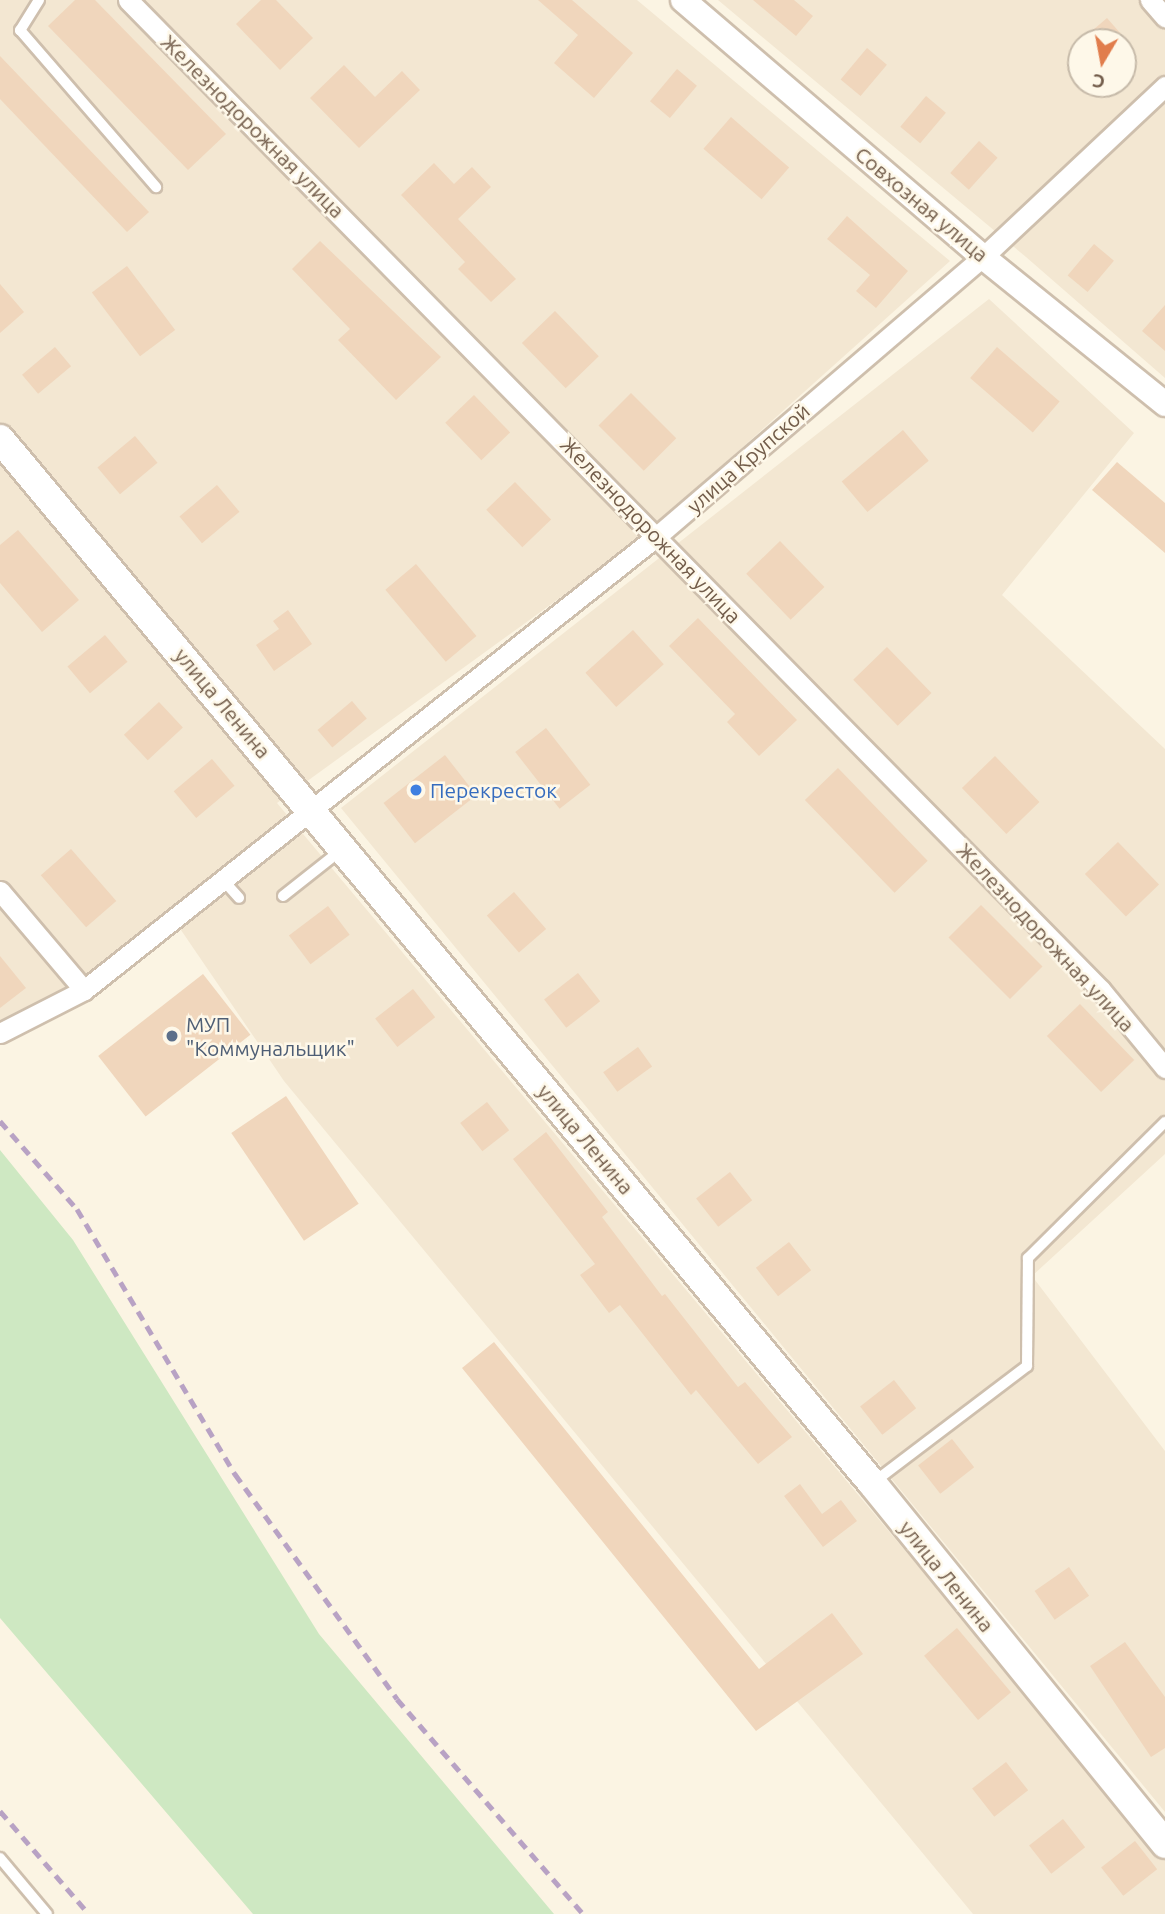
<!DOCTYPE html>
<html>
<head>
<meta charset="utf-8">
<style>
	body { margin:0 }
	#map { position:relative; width:1165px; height:1914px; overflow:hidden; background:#fbf4e3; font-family:Ubuntu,sans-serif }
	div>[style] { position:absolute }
	.residential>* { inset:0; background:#f3e7d2 }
	.green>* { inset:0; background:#cee8c2 }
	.building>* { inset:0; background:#f0d6bc; transform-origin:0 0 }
	.roads { filter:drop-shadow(2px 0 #cebfad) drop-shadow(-2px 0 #cebfad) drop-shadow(0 2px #cebfad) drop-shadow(0 -2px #cebfad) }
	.service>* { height:10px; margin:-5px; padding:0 5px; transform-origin:5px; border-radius:5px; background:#fff }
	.minor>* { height:19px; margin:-9.5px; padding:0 9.5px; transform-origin:9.5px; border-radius:9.5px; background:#fff }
	.tertiary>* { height:24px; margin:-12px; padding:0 12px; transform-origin:12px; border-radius:12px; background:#fff }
	.secondary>* { height:28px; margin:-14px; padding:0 14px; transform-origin:14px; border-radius:14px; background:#fff }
	.rail>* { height:5px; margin-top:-2.5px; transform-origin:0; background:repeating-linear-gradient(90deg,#b8a2c4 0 10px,transparent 0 17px) }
	.dots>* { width:19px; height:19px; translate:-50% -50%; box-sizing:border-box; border:4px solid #fef8e9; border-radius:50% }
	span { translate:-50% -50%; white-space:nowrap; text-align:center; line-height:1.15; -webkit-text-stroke:5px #fef8e9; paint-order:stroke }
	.street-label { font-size:21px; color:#725c4a }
	.shop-label { font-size:21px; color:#366cbe }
	.left { translate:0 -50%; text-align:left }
	.service-label { font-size:21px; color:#4e5e75 }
	.north { position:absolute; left:1067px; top:28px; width:70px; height:70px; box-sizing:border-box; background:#fef8e9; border:2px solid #c6baa9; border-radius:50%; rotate:190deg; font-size:19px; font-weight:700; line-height:28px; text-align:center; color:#725c4a }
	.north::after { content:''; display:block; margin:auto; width:24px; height:32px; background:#e17d4c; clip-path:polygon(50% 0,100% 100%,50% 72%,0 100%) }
</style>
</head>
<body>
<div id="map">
	<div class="residential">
		<div style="clip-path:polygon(0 0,637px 0,950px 261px,637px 542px,277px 803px,1165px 1860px,1165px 1914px,973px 1914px,284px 1081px,168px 911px,60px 999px,0 1029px)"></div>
		<div style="clip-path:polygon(evenodd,718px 0,1165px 0,1165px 378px,1026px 257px,718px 0,1081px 42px,1123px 42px,1123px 84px,1081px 84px,1081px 42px)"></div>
		<div style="clip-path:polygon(989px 299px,1134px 433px,1002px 595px,1165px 749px,1165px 1154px,1032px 1276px,1165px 1451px,1165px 1812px,341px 808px)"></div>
	</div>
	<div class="green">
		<div style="clip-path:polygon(0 1150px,73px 1240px,319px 1634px,554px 1914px,253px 1914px,0 1618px)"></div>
	</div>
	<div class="building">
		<div style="clip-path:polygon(75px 0,95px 0,226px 134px,188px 170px,48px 26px)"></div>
		<div style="clip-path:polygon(261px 0,276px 0,313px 38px,280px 70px,236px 24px)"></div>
		<div style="clip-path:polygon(538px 0,572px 0,633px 53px,594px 98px,554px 63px,578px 35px)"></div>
		<div style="clip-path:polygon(753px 0,794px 0,813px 16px,796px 36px)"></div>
		<div style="clip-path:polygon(1107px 18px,1128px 42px,1079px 42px)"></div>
		<div style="left:867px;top:48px;width:26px;height:41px;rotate:40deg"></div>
		<div style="clip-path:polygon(0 56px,149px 212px,127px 232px,0 99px)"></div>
		<div style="clip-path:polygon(344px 65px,375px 97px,402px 71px,420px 90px,359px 148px,310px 98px)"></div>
		<div style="left:677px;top:69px;width:26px;height:42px;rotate:40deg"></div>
		<div style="left:926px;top:96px;width:26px;height:40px;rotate:40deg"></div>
		<div style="left:731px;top:117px;width:77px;height:42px;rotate:41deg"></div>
		<div style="left:979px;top:141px;width:25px;height:43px;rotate:42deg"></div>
		<div style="clip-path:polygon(434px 163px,454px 184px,472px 167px,491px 187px,458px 219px,516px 279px,491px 302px,458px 269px,465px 262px,401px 195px)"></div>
		<div style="clip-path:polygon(847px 216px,908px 271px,876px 308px,856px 291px,870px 275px,827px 239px)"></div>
		<div style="clip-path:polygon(320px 241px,441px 357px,396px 400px,338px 340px,350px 329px,292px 269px)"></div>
		<div style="left:1094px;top:244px;width:26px;height:41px;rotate:40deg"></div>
		<div style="left:127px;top:266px;width:80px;height:44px;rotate:53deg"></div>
		<div style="clip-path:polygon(0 284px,24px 312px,0 333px)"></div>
		<div style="clip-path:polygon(1165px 305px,1165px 351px,1142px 331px)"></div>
		<div style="left:555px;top:311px;width:63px;height:46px;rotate:46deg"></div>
		<div style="left:55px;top:347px;width:25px;height:43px;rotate:50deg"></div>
		<div style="left:997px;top:347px;width:83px;height:41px;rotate:41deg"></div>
		<div style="left:631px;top:393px;width:64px;height:46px;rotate:45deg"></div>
		<div style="left:474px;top:395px;width:52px;height:40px;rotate:46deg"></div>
		<div style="left:903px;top:430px;width:40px;height:80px;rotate:50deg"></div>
		<div style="left:135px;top:436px;width:35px;height:49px;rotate:50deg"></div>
		<div style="clip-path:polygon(1117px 462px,1165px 503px,1165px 553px,1092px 490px)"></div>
		<div style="left:515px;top:482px;width:52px;height:40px;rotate:46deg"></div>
		<div style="left:217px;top:485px;width:35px;height:49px;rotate:50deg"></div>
		<div style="clip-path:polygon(18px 530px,79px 600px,42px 632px,0 583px,0 545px)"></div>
		<div style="left:780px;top:541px;width:64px;height:47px;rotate:46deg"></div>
		<div style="left:416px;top:564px;width:94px;height:40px;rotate:50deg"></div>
		<div style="clip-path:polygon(288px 610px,312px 644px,274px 671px,256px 645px,279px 629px,273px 621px)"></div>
		<div style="clip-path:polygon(698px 618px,797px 720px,759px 756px,727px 722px,735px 714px,669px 646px)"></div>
		<div style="left:633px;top:630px;width:46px;height:64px;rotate:48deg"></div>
		<div style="left:105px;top:635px;width:35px;height:49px;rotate:50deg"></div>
		<div style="left:887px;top:647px;width:64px;height:47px;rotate:46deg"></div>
		<div style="left:352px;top:701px;width:23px;height:45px;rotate:50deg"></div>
		<div style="left:159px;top:702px;width:35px;height:48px;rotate:47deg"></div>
		<div style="left:546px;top:728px;width:72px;height:39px;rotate:52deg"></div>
		<div style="left:445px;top:755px;width:51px;height:78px;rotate:52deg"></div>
		<div style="left:995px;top:756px;width:64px;height:46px;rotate:46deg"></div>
		<div style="left:212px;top:759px;width:35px;height:50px;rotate:50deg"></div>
		<div style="left:838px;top:768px;width:129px;height:46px;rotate:46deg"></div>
		<div style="left:1118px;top:842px;width:59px;height:46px;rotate:46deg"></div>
		<div style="left:71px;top:849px;width:69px;height:40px;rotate:49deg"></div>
		<div style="left:514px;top:892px;width:49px;height:36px;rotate:49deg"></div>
		<div style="left:981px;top:905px;width:87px;height:46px;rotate:45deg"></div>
		<div style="left:328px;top:906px;width:36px;height:49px;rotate:53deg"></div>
		<div style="clip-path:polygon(0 956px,26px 988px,0 1008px)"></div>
		<div style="left:578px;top:973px;width:36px;height:43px;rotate:52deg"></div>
		<div style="left:203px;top:974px;width:77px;height:133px;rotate:52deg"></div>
		<div style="left:413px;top:989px;width:36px;height:48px;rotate:52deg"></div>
		<div style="left:1080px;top:1004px;width:78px;height:46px;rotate:46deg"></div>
		<div style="left:638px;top:1047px;width:24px;height:43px;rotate:54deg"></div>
		<div style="left:286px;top:1096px;width:130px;height:66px;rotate:56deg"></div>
		<div style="left:487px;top:1102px;width:36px;height:34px;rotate:52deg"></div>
		<div style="clip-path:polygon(546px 1132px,608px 1212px,602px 1217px,662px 1296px,665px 1294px,738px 1387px,745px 1382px,792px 1437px,758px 1464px,696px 1390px,691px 1395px,620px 1305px,609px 1313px,580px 1275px,595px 1264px,513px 1159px)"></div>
		<div style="left:730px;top:1172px;width:36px;height:43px;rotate:52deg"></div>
		<div style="left:789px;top:1242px;width:36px;height:42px;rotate:52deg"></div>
		<div style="clip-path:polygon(494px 1342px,759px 1669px,832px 1613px,863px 1654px,756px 1731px,462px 1368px)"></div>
		<div style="left:894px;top:1380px;width:36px;height:43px;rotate:52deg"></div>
		<div style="left:952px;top:1439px;width:36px;height:43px;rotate:52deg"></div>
		<div style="clip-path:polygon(800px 1484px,822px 1514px,841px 1500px,857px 1521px,823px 1547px,784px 1496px)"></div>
		<div style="left:1069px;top:1567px;width:35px;height:42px;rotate:55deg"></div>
		<div style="left:957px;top:1628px;width:84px;height:43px;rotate:50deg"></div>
		<div style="clip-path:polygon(1125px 1642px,1165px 1697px,1165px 1748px,1151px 1757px,1090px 1666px)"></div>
		<div style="left:1006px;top:1762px;width:36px;height:43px;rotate:52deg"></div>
		<div style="left:1063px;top:1819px;width:36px;height:43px;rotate:52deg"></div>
		<div style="left:1135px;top:1841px;width:36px;height:43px;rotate:52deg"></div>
	</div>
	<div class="roads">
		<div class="service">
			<div style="left:39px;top:0;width:36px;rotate:122deg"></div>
			<div style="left:20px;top:30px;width:208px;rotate:49.1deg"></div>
			<div style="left:223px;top:880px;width:24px;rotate:48deg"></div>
			<div style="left:283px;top:896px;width:73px;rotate:-38.3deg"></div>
			<div style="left:874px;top:1482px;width:192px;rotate:-37.2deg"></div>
			<div style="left:1027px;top:1366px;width:108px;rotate:-89.5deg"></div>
			<div style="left:1028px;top:1258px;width:193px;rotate:-44.8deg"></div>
			<div style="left:0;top:1858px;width:73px;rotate:50deg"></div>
		</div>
		<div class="minor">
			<div style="left:128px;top:0;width:1388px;rotate:45.5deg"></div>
			<div style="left:1101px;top:990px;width:101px;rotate:50.6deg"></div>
			<div style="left:1150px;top:0;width:23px;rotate:49deg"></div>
			<div style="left:0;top:891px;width:130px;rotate:49.7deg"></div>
			<div style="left:0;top:1033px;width:94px;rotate:-27.1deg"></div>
			<div style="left:84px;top:990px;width:731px;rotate:-38.39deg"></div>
			<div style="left:657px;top:536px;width:429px;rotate:-40.6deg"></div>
			<div style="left:983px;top:257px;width:250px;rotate:-43.2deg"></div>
		</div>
		<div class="tertiary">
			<div style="left:683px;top:0;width:395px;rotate:40.6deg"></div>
			<div style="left:983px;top:257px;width:234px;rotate:38.9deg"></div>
		</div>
		<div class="secondary">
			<div style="left:0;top:439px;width:1360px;rotate:50.13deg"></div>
			<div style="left:872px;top:1483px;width:465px;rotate:50.9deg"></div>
		</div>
	</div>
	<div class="rail">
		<div style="left:0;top:1121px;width:117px;rotate:48.8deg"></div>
		<div style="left:77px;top:1209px;width:309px;rotate:59.2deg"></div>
		<div style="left:235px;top:1474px;width:277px;rotate:54.2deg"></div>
		<div style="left:397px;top:1699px;width:284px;rotate:49.1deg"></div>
		<div style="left:0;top:1811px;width:136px;rotate:49.2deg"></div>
	</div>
	<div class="dots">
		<div style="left:416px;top:790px;background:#3f7fe0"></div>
		<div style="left:172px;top:1036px;background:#5c6f8a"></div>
	</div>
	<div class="street-label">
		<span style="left:253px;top:126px;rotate:45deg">Железнодорожная улица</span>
		<span style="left:922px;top:204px;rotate:40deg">Совхозная улица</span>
		<span style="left:748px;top:458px;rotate:-41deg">улица Крупской</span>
		<span style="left:651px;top:530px;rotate:46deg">Железнодорожная улица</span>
		<span style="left:223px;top:703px;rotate:50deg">улица Ленина</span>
		<span style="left:1046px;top:937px;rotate:47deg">Железнодорожная улица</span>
		<span style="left:586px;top:1139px;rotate:50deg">улица Ленина</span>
		<span style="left:947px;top:1576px;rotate:51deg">улица Ленина</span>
	</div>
	<div class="shop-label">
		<span class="left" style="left:430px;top:790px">Перекресток</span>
	</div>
	<div class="service-label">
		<span class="left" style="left:186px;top:1036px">МУП<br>"Коммунальщик"</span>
	</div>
	<div class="north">С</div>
</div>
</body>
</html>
